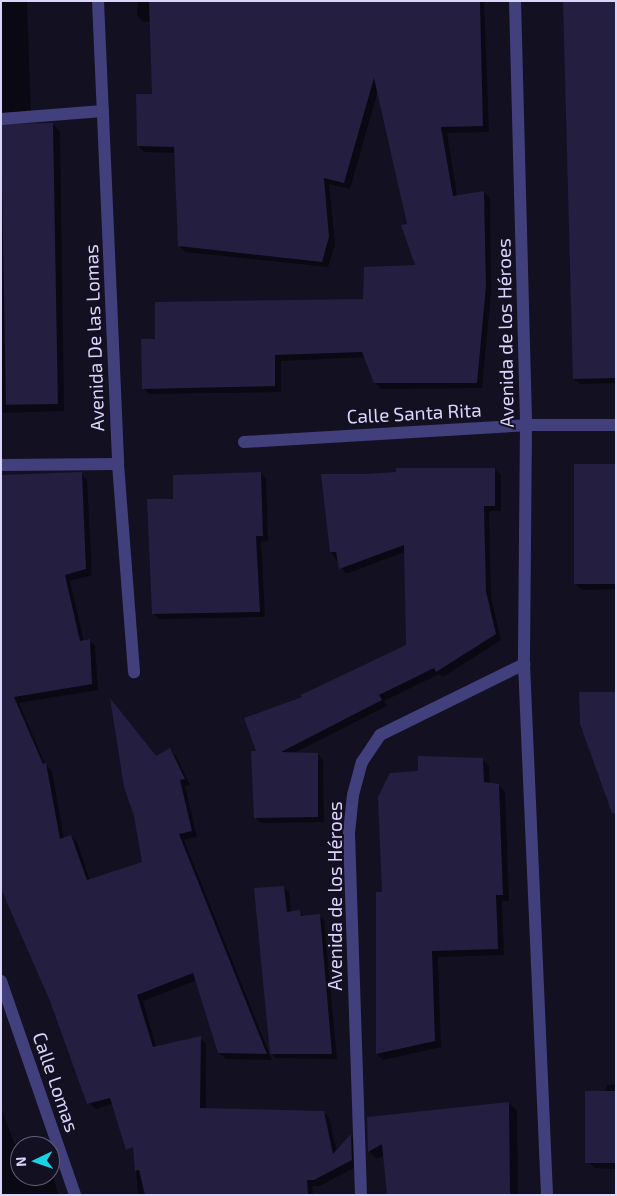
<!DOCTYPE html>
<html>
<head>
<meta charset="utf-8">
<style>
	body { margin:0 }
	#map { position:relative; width:617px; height:1196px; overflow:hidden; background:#131022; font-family:"Exo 2",sans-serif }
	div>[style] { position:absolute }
	.shadow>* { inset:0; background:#0007 }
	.building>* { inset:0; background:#241e41; transform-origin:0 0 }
	.minor>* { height:12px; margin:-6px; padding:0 6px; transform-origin:6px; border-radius:6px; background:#41407c }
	span { translate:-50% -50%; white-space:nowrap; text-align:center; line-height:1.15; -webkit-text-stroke:4px #131022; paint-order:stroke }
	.street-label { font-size:19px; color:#d9d5fb }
	.frame { position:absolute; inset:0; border:2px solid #d9d5fb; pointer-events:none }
	.north { position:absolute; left:10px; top:1136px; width:50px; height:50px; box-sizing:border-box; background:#131022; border:1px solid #625f79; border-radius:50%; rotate:267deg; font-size:14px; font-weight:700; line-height:20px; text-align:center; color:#d9d5fb }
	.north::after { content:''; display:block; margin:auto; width:18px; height:22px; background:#18d4e3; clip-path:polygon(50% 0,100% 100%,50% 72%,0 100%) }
</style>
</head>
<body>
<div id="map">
	<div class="shadow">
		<div style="clip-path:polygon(1px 1px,27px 1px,31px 116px,1px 125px)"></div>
		<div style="clip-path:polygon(138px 1px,484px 1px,489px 132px,447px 133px,457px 196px,484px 192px,490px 198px,491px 293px,482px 388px,381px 389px,375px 382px,366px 357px,281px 361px,281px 392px,149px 394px,143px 388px,156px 340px,364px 300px,416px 266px,378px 90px,350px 189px,329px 184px,335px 244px,328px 267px,185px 252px,179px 245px,175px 153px,144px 152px,138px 145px,153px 95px,151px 22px,143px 22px,137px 15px)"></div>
		<div style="clip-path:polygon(616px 1px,616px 383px,580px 384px,574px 379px)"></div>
		<div style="clip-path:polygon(53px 124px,60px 132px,64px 411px,1px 413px,1px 128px)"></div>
		<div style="clip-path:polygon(616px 465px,616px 589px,582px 590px,576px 584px)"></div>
		<div style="clip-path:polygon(495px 469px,501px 475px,501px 511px,489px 511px,491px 598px,501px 640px,443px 677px,439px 674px,384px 701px,387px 706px,294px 753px,318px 754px,323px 760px,324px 822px,261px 823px,255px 817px,258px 752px,303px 698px,408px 646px,405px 552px,346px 574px,331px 552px,364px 476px)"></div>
		<div style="clip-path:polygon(261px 473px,266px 479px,268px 541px,261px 542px,265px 617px,159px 619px,153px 613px,174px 500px)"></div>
		<div style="clip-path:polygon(81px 474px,87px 480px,92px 575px,70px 581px,84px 642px,89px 640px,95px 646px,98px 690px,19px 703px,45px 764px,52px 771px,64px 839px,71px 836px,77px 842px,90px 881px,144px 862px,156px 757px,170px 750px,176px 756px,190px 785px,185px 786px,197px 837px,184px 840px,272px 1060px,226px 1059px,219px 1053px,197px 980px,143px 1001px,156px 1047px,200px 1038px,206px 1044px,206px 1110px,323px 1112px,329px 1118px,337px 1152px,351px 1136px,357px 1141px,357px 1166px,320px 1186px,312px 1186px,313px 1195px,138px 1195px,133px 1133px,113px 1104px,96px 1109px,90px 1103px,68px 1021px,1px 888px,1px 476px)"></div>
		<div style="clip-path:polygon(482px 759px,489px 766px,490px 784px,499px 785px,505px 792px,509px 901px,502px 901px,504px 955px,438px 957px,441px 1047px,383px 1060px,377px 1054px,377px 894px,383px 893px,420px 772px)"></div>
		<div style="clip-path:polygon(284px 888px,289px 892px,291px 913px,300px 912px,305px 917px,319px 916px,324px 920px,337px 1059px,276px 1058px,271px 1053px)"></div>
		<div style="clip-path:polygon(616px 1084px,616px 1169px,595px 1168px,589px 1163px,607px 1085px)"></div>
		<div style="clip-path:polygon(509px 1103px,517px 1111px,518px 1195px,388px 1195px,385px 1155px,377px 1159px,369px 1151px,368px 1118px)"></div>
		<div style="clip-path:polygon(1px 1107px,14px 1143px,21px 1146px,20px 1176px,50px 1176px,50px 1164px,58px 1195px,1px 1195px)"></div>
	</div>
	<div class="building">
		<div style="clip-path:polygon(149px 1px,480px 1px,483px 126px,441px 127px,453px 196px,484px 191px,486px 286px,477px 383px,374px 383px,362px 352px,275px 355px,275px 386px,142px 389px,141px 339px,155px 339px,155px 302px,363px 299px,364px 267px,415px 265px,401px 225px,407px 224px,374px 78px,344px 183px,324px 178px,329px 237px,322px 262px,178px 246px,174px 147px,137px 146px,136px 94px,152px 94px)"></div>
		<div style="clip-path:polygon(563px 1px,616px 1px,616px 378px,573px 379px)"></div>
		<div style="left:53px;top:123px;width:281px;height:52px;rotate:89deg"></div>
		<div style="left:616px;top:464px;width:120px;height:42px;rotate:90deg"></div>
		<div style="clip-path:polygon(396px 468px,495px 468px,495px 506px,484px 506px,486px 591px,496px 634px,436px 672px,434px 668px,379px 695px,382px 700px,281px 752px,318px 753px,318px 817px,254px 818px,251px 751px,256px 751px,244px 718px,302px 697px,301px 695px,406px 645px,404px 545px,339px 569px,336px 552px,330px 552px,321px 474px,364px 474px,396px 472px)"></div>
		<div style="clip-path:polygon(82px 472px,86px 569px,65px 575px,80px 641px,90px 639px,92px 684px,14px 697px,43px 764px,46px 763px,60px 839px,71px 835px,87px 880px,142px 862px,134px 816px,124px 787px,110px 698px,156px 756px,170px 748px,185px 779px,180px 780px,192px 831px,179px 834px,267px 1054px,218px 1053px,193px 973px,137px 995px,153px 1047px,201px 1036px,200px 1108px,324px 1111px,333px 1154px,351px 1134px,352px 1160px,314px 1180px,307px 1180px,308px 1195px,145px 1195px,139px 1170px,135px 1171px,133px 1147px,126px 1150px,110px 1098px,87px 1104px,50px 1001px,1px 889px,1px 475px)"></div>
		<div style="clip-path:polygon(261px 472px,263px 536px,256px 536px,260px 612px,152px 614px,147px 499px,173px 499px,173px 475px)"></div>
		<div style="clip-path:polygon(579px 692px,616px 692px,616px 813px,612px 813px,580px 724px)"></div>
		<div style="clip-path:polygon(418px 756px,483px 758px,484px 782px,499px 784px,503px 895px,496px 895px,498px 949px,432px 951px,435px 1041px,376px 1054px,376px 892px,382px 892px,378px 797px,390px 773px,418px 771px)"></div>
		<div style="clip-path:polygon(284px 886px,287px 912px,300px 910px,301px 916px,320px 914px,332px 1054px,270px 1054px,254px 888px)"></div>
		<div style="left:616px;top:1091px;width:72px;height:31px;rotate:90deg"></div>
		<div style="clip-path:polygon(509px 1102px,510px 1195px,387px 1195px,382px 1144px,368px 1152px,367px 1117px)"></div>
	</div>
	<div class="minor">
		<div style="left:98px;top:1px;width:463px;rotate:87.5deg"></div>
		<div style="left:118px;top:464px;width:209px;rotate:85.6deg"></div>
		<div style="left:515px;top:1px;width:424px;rotate:88.5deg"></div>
		<div style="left:526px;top:425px;width:239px;rotate:90.5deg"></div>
		<div style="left:524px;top:664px;width:531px;rotate:87.52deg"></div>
		<div style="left:1px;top:119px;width:102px;rotate:-4.5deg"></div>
		<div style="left:244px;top:442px;width:283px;rotate:-3.4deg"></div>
		<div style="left:526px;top:425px;width:90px"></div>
		<div style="left:1px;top:465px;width:117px;rotate:-0.5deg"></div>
		<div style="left:1px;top:981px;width:226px;rotate:70.9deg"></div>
		<div style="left:361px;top:1195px;width:362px;rotate:-91.9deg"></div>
		<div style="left:349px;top:833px;width:38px;rotate:-84deg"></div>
		<div style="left:353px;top:795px;width:34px;rotate:-75deg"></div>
		<div style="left:362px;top:762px;width:32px;rotate:-56deg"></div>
		<div style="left:380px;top:735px;width:161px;rotate:-26.2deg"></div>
	</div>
	<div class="street-label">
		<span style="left:505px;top:333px;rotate:-91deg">Avenida de los Héroes</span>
		<span style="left:94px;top:338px;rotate:-92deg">Avenida De las Lomas</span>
		<span style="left:414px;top:413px;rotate:-3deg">Calle Santa Rita</span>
		<span style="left:335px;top:896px;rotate:-90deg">Avenida de los Héroes</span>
		<span style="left:56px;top:1082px;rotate:71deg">Calle Lomas</span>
	</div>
	<div class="frame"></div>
	<div class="north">N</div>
</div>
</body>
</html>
